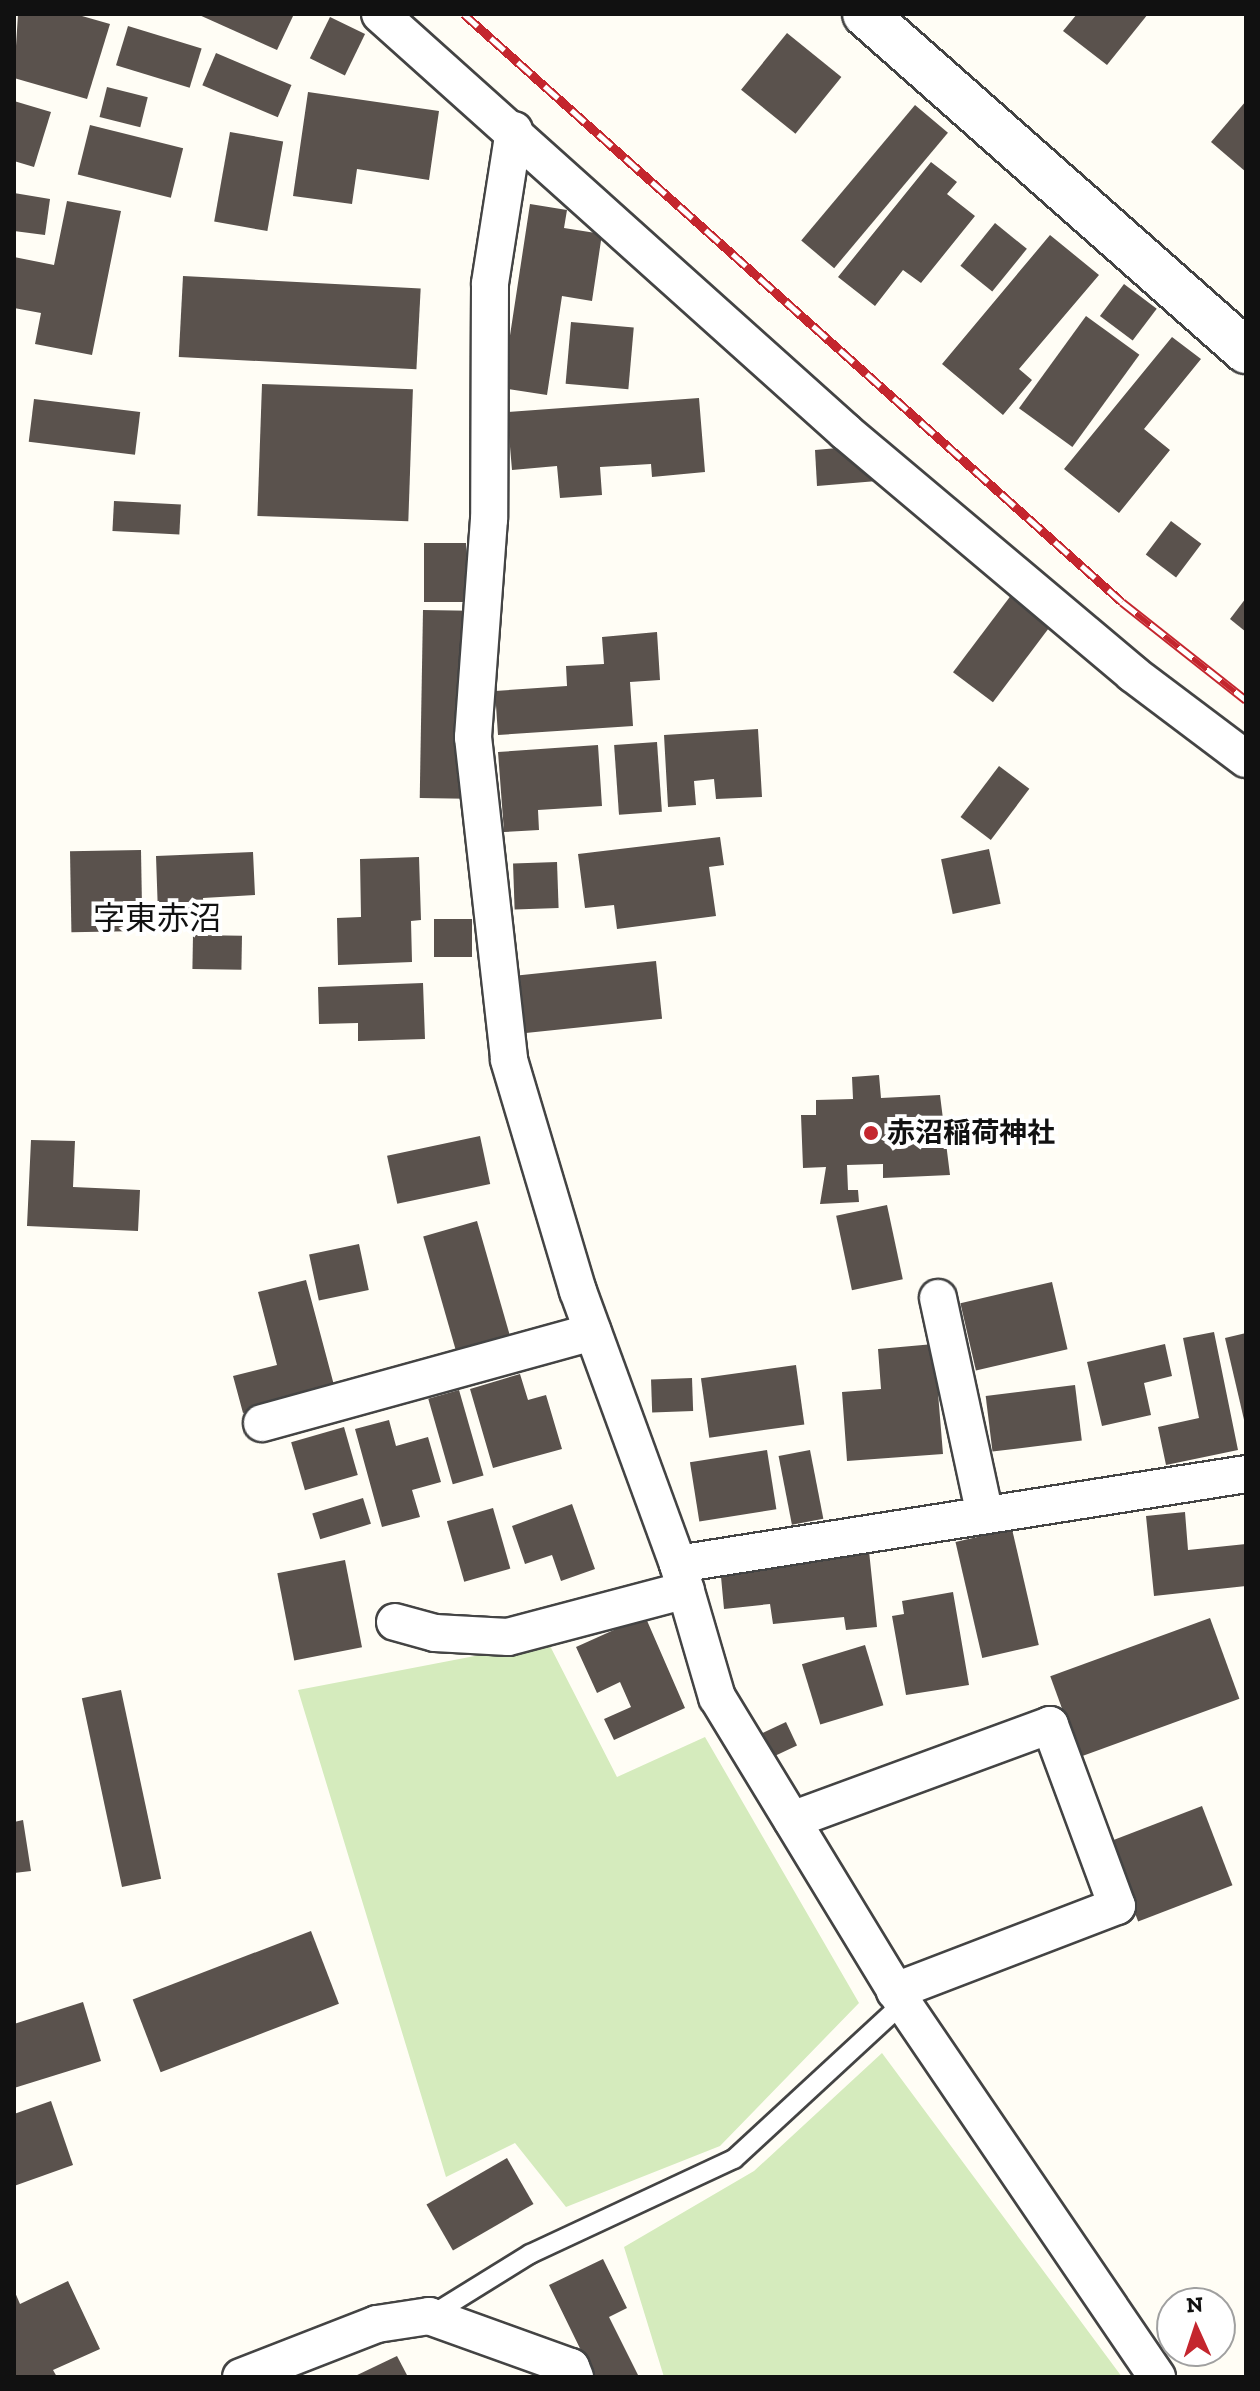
<!DOCTYPE html>
<html>
<head>
<meta charset="utf-8">
<style>
	body { margin:0 }
	#map { position:relative; width:1260px; height:2391px; overflow:hidden; background:#fffdf5; font-family:"Zilla Slab","Noto Sans JP",serif }
	div>[style] { position:absolute }
	.green>* { inset:0; background:#d5ebbd }
	.building>* { inset:0; background:#5a524d; transform-origin:0 0 }
	.roads { filter:drop-shadow(2px 0 #444) drop-shadow(-2px 0 #444) drop-shadow(0 2px #444) drop-shadow(0 -2px #444) }
	.service>* { height:18px; margin:-9px; padding:0 9px; transform-origin:9px; border-radius:9px; background:#fff }
	.minor>* { height:36px; margin:-18px; padding:0 18px; transform-origin:18px; border-radius:18px; background:#fff }
	.tertiary>* { height:44px; margin:-22px; padding:0 22px; transform-origin:22px; border-radius:22px; background:#fff }
	.rail>* { height:9px; margin-top:-4.5px; transform-origin:0; background:repeating-linear-gradient(90deg,#fff 0 18px,#c4262e 0 36px); box-sizing:border-box; border-block:2px solid #c4262e }
	.dots>* { width:22px; height:22px; translate:-50% -50%; box-sizing:border-box; border:4px solid #fff; border-radius:50% }
	span { translate:-50% -50%; white-space:nowrap; text-align:center; line-height:1.15; -webkit-text-stroke:8px #fff; paint-order:stroke }
	.poi-label { font-size:28px; color:#111; font-weight:700 }
	.left { translate:0 -50%; text-align:left }
	.quarter-label { font-size:32px; color:#111 }
	.frame { position:absolute; inset:0; border:16px solid #111; pointer-events:none }
	.north { position:absolute; left:1156px; top:2287px; width:80px; height:80px; box-sizing:border-box; background:#fff; border:2px solid #a0a0a0; border-radius:50%; rotate:357deg; font-size:22px; font-weight:700; line-height:32px; text-align:center; color:#111 }
	.north::after { content:''; display:block; margin:auto; width:28px; height:36px; background:#c4262e; clip-path:polygon(50% 0,100% 100%,50% 72%,0 100%) }
</style>
</head>
<body>
<div id="map">
	<div class="green">
		<div style="clip-path:polygon(548px 1642px,617px 1777px,705px 1737px,859px 2003px,720px 2146px,566px 2207px,515px 2143px,446px 2177px,298px 1690px)"></div>
		<div style="clip-path:polygon(882px 2053px,1122px 2377px,664px 2377px,624px 2247px,754px 2171px)"></div>
	</div>
	<div class="building">
		<div style="clip-path:polygon(18px 14px,75px 14px,110px 24px,87px 99px,14px 78px)"></div>
		<div style="clip-path:polygon(197px 14px,294px 14px,277px 50px)"></div>
		<div style="clip-path:polygon(1077px 14px,1148px 14px,1107px 65px,1063px 31px)"></div>
		<div style="left:330px;top:17px;width:39px;height:46px;rotate:26deg"></div>
		<div style="left:128px;top:26px;width:77px;height:41px;rotate:17deg"></div>
		<div style="left:787px;top:33px;width:70px;height:73px;rotate:39deg"></div>
		<div style="left:216px;top:53px;width:82px;height:35px;rotate:23deg"></div>
		<div style="left:107px;top:87px;width:42px;height:31px;rotate:14deg"></div>
		<div style="clip-path:polygon(308px 92px,439px 111px,429px 180px,357px 169px,352px 204px,293px 196px)"></div>
		<div style="clip-path:polygon(14px 101px,51px 112px,34px 167px,14px 161px)"></div>
		<div style="clip-path:polygon(1246px 101px,1246px 172px,1211px 142px)"></div>
		<div style="left:915px;top:105px;width:43px;height:177px;rotate:40deg"></div>
		<div style="left:90px;top:125px;width:96px;height:51px;rotate:14deg"></div>
		<div style="left:230px;top:132px;width:54px;height:91px;rotate:10deg"></div>
		<div style="clip-path:polygon(931px 162px,957px 182px,947px 194px,975px 216px,921px 283px,903px 270px,875px 306px,838px 277px)"></div>
		<div style="clip-path:polygon(14px 193px,50px 199px,45px 235px,14px 231px)"></div>
		<div style="clip-path:polygon(67px 201px,121px 211px,92px 355px,35px 344px,41px 313px,14px 308px,14px 257px,54px 265px)"></div>
		<div style="clip-path:polygon(530px 204px,567px 210px,564px 228px,602px 234px,592px 301px,562px 296px,547px 395px,502px 388px)"></div>
		<div style="left:995px;top:223px;width:41px;height:55px;rotate:39deg"></div>
		<div style="clip-path:polygon(1050px 235px,1099px 275px,1019px 369px,1032px 380px,1003px 415px,942px 364px)"></div>
		<div style="left:183px;top:276px;width:238px;height:81px;rotate:3deg"></div>
		<div style="left:1124px;top:284px;width:41px;height:40px;rotate:37deg"></div>
		<div style="left:1086px;top:316px;width:66px;height:114px;rotate:36deg"></div>
		<div style="left:571px;top:322px;width:63px;height:62px;rotate:5deg"></div>
		<div style="clip-path:polygon(1172px 337px,1201px 359px,1144px 429px,1170px 450px,1119px 513px,1064px 469px)"></div>
		<div style="left:262px;top:384px;width:151px;height:132px;rotate:2deg"></div>
		<div style="clip-path:polygon(699px 398px,705px 472px,652px 477px,651px 464px,600px 467px,602px 495px,560px 498px,557px 466px,512px 470px,507px 412px)"></div>
		<div style="left:34px;top:399px;width:107px;height:43px;rotate:7deg"></div>
		<div style="clip-path:polygon(849px 447px,889px 480px,817px 486px,815px 450px)"></div>
		<div style="left:114px;top:501px;width:67px;height:30px;rotate:3deg"></div>
		<div style="left:1171px;top:521px;width:38px;height:42px;rotate:37deg"></div>
		<div style="left:424px;top:543px;width:42px;height:59px"></div>
		<div style="left:1012px;top:594px;width:50px;height:98px;rotate:37deg"></div>
		<div style="clip-path:polygon(1246px 598px,1246px 632px,1230px 619px)"></div>
		<div style="left:423px;top:610px;width:46px;height:188px;rotate:1deg"></div>
		<div style="clip-path:polygon(657px 632px,660px 680px,630px 682px,633px 726px,498px 735px,495px 691px,567px 686px,566px 666px,604px 664px,602px 637px)"></div>
		<div style="clip-path:polygon(758px 729px,762px 797px,716px 799px,714px 779px,694px 781px,696px 805px,668px 807px,664px 735px)"></div>
		<div style="left:657px;top:742px;width:70px;height:43px;rotate:86deg"></div>
		<div style="clip-path:polygon(598px 745px,602px 806px,538px 810px,539px 830px,504px 832px,498px 752px)"></div>
		<div style="left:999px;top:766px;width:38px;height:64px;rotate:37deg"></div>
		<div style="clip-path:polygon(720px 837px,724px 865px,709px 867px,716px 916px,617px 929px,614px 905px,585px 908px,578px 854px)"></div>
		<div style="left:989px;top:849px;width:56px;height:49px;rotate:78deg"></div>
		<div style="left:141px;top:850px;width:81px;height:71px;rotate:89deg"></div>
		<div style="clip-path:polygon(253px 852px,255px 895px,203px 898px,204px 912px,158px 914px,156px 856px)"></div>
		<div style="clip-path:polygon(419px 857px,421px 920px,411px 921px,412px 962px,338px 965px,337px 918px,361px 917px,360px 859px)"></div>
		<div style="left:557px;top:862px;width:46px;height:44px;rotate:88deg"></div>
		<div style="left:434px;top:919px;width:38px;height:38px"></div>
		<div style="left:193px;top:935px;width:49px;height:34px;rotate:1deg"></div>
		<div style="left:656px;top:961px;width:58px;height:137px;rotate:84deg"></div>
		<div style="clip-path:polygon(423px 983px,425px 1039px,358px 1041px,358px 1023px,319px 1024px,318px 987px)"></div>
		<div style="clip-path:polygon(879px 1075px,881px 1098px,940px 1095px,950px 1175px,883px 1178px,883px 1164px,847px 1165px,848px 1190px,858px 1190px,859px 1202px,820px 1204px,826px 1167px,803px 1168px,801px 1115px,816px 1115px,816px 1100px,853px 1099px,852px 1077px)"></div>
		<div style="left:480px;top:1136px;width:49px;height:95px;rotate:78deg"></div>
		<div style="clip-path:polygon(31px 1140px,75px 1141px,73px 1187px,140px 1190px,138px 1231px,27px 1226px)"></div>
		<div style="left:887px;top:1205px;width:76px;height:52px;rotate:78deg"></div>
		<div style="left:477px;top:1221px;width:128px;height:56px;rotate:74deg"></div>
		<div style="left:359px;top:1244px;width:47px;height:51px;rotate:78deg"></div>
		<div style="clip-path:polygon(306px 1280px,335px 1389px,243px 1413px,233px 1376px,277px 1365px,258px 1292px)"></div>
		<div style="left:1052px;top:1282px;width:69px;height:94px;rotate:77deg"></div>
		<div style="clip-path:polygon(1214px 1332px,1238px 1450px,1166px 1465px,1158px 1427px,1199px 1418px,1183px 1338px)"></div>
		<div style="clip-path:polygon(1246px 1333px,1246px 1424px,1245px 1424px,1225px 1338px)"></div>
		<div style="clip-path:polygon(934px 1344px,943px 1454px,847px 1461px,842px 1392px,881px 1389px,878px 1349px)"></div>
		<div style="clip-path:polygon(1165px 1344px,1172px 1376px,1144px 1383px,1151px 1415px,1102px 1426px,1087px 1362px)"></div>
		<div style="left:796px;top:1365px;width:60px;height:96px;rotate:82deg"></div>
		<div style="clip-path:polygon(520px 1374px,528px 1400px,546px 1395px,562px 1449px,493px 1468px,470px 1389px)"></div>
		<div style="left:692px;top:1378px;width:33px;height:41px;rotate:88deg"></div>
		<div style="left:1075px;top:1385px;width:56px;height:90px;rotate:83deg"></div>
		<div style="left:459px;top:1390px;width:89px;height:32px;rotate:74deg"></div>
		<div style="clip-path:polygon(389px 1420px,396px 1446px,428px 1437px,441px 1482px,412px 1490px,420px 1517px,382px 1527px,355px 1429px)"></div>
		<div style="left:344px;top:1427px;width:50px;height:55px;rotate:74deg"></div>
		<div style="left:767px;top:1450px;width:60px;height:78px;rotate:81deg"></div>
		<div style="left:810px;top:1450px;width:70px;height:32px;rotate:79deg"></div>
		<div style="left:363px;top:1498px;width:27px;height:53px;rotate:73deg"></div>
		<div style="clip-path:polygon(572px 1504px,595px 1569px,561px 1581px,552px 1555px,525px 1564px,512px 1526px)"></div>
		<div style="left:493px;top:1508px;width:63px;height:48px;rotate:74deg"></div>
		<div style="clip-path:polygon(1185px 1512px,1188px 1550px,1246px 1544px,1246px 1586px,1154px 1596px,1146px 1516px)"></div>
		<div style="left:1012px;top:1529px;width:119px;height:58px;rotate:77deg"></div>
		<div style="clip-path:polygon(869px 1551px,877px 1627px,846px 1630px,844px 1617px,773px 1624px,770px 1604px,724px 1609px,720px 1566px)"></div>
		<div style="left:345px;top:1560px;width:89px;height:69px;rotate:79deg"></div>
		<div style="clip-path:polygon(953px 1592px,969px 1685px,906px 1695px,892px 1616px,904px 1614px,902px 1601px)"></div>
		<div style="clip-path:polygon(645px 1616px,685px 1708px,614px 1740px,604px 1719px,631px 1707px,620px 1682px,597px 1693px,576px 1647px)"></div>
		<div style="left:1210px;top:1618px;width:86px;height:170px;rotate:70deg"></div>
		<div style="left:865px;top:1645px;width:63px;height:66px;rotate:73deg"></div>
		<div style="left:121px;top:1690px;width:193px;height:40px;rotate:78deg"></div>
		<div style="left:786px;top:1722px;width:26px;height:31px;rotate:65deg"></div>
		<div style="left:1202px;top:1806px;width:85px;height:101px;rotate:69deg"></div>
		<div style="clip-path:polygon(23px 1820px,31px 1871px,14px 1873px,14px 1822px)"></div>
		<div style="left:311px;top:1931px;width:78px;height:191px;rotate:69deg"></div>
		<div style="clip-path:polygon(83px 2002px,101px 2061px,14px 2088px,14px 2024px)"></div>
		<div style="clip-path:polygon(51px 2101px,73px 2165px,14px 2186px,14px 2114px)"></div>
		<div style="left:507px;top:2158px;width:53px;height:93px;rotate:60deg"></div>
		<div style="clip-path:polygon(603px 2259px,627px 2308px,609px 2317px,639px 2377px,594px 2377px,549px 2285px)"></div>
		<div style="clip-path:polygon(68px 2281px,100px 2349px,53px 2370px,57px 2377px,14px 2377px,14px 2290px,20px 2304px)"></div>
		<div style="clip-path:polygon(397px 2356px,408px 2377px,353px 2377px)"></div>
	</div>
	<div class="roads">
		<div class="service">
			<div style="left:430px;top:2316px;width:118px;rotate:-31.8deg"></div>
			<div style="left:530px;top:2254px;width:225px;rotate:-25deg"></div>
			<div style="left:734px;top:2159px;width:230px;rotate:-42.7deg"></div>
		</div>
		<div class="minor">
			<div style="left:380px;top:14px;width:626px;rotate:41.89deg"></div>
			<div style="left:846px;top:432px;width:375px;rotate:40.1deg"></div>
			<div style="left:1133px;top:674px;width:141px;rotate:37deg"></div>
			<div style="left:514px;top:130px;width:156px;rotate:98.9deg"></div>
			<div style="left:490px;top:284px;width:235px;rotate:90.2deg"></div>
			<div style="left:489px;top:519px;width:219px;rotate:94.2deg"></div>
			<div style="left:473px;top:737px;width:325px;rotate:83.6deg"></div>
			<div style="left:509px;top:1060px;width:241px;rotate:73.4deg"></div>
			<div style="left:578px;top:1291px;width:291px;rotate:69.9deg"></div>
			<div style="left:678px;top:1564px;width:139px;rotate:73.7deg"></div>
			<div style="left:717px;top:1697px;width:358px;rotate:58.7deg"></div>
			<div style="left:903px;top:2003px;width:452px;rotate:55.8deg"></div>
			<div style="left:938px;top:1298px;width:222px;rotate:77.8deg"></div>
			<div style="left:262px;top:1423px;width:343px;rotate:-15.4deg"></div>
			<div style="left:678px;top:1564px;width:575px;rotate:-9deg"></div>
			<div style="left:395px;top:1622px;width:41px;rotate:15.4deg"></div>
			<div style="left:435px;top:1633px;width:73px;rotate:3.1deg"></div>
			<div style="left:508px;top:1637px;width:184px;rotate:-14.8deg"></div>
			<div style="left:792px;top:1820px;width:275px;rotate:-20.2deg"></div>
			<div style="left:1050px;top:1725px;width:193px;rotate:69.7deg"></div>
			<div style="left:1117px;top:1906px;width:238px;rotate:159deg"></div>
			<div style="left:241px;top:2377px;width:146px;rotate:-21.3deg"></div>
			<div style="left:377px;top:2324px;width:53px;rotate:-8.7deg"></div>
			<div style="left:429px;top:2316px;width:151px;rotate:19.8deg"></div>
			<div style="left:571px;top:2367px;width:11px;rotate:68deg"></div>
		</div>
		<div class="tertiary">
			<div style="left:865px;top:14px;width:509px;rotate:41.49deg"></div>
		</div>
	</div>
	<div class="rail">
		<div style="left:464px;top:14px;width:882px;rotate:41.78deg"></div>
		<div style="left:1122px;top:602px;width:158px;rotate:38.3deg"></div>
	</div>
	<div class="dots">
		<div style="left:871px;top:1133px;background:#c4262e"></div>
	</div>
	<div class="poi-label">
		<span class="left" style="left:887px;top:1133px">赤沼稲荷神社</span>
	</div>
	<div class="quarter-label">
		<span style="left:157px;top:918px">字東赤沼</span>
	</div>
	<div class="frame"></div>
	<div class="north">N</div>
</div>
</body>
</html>
